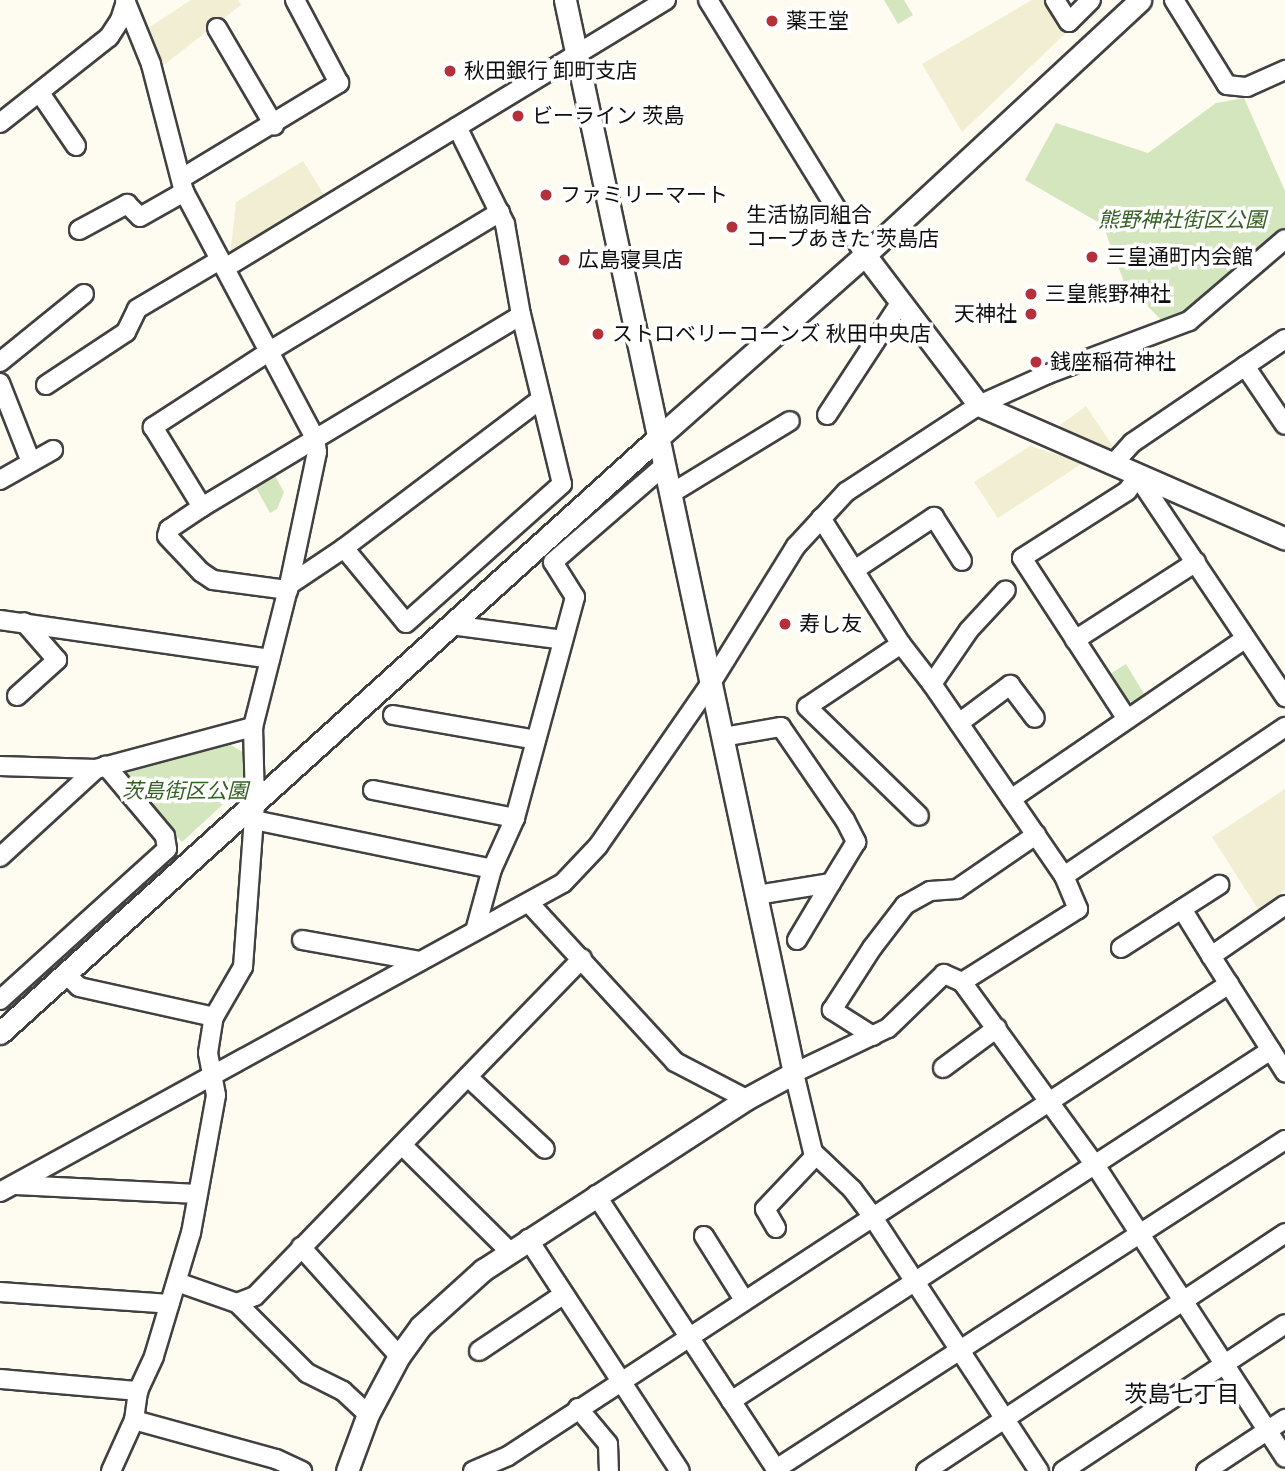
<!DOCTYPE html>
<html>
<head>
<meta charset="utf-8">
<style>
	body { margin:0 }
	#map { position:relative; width:1285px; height:1471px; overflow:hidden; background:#fefbf1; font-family:"Times New Roman","Noto Sans JP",serif }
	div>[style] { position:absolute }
	.farmland>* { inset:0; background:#f2eed3 }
	.green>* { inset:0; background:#d4e6bd }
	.roads { filter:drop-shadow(2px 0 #414141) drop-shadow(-2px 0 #414141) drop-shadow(0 2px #414141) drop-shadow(0 -2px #414141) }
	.minor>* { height:18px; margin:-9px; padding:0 9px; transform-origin:9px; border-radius:9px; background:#fff }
	.tertiary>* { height:21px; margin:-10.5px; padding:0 10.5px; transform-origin:10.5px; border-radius:10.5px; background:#fff }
	.dots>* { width:19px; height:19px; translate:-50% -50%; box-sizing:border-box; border:4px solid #fff; border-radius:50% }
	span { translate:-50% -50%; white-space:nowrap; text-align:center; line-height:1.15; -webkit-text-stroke:7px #fff; paint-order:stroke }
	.poi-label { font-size:21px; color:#0e0e0e }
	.left { translate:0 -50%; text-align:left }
	.right { translate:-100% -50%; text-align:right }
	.park-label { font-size:21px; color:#336123; font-style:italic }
	.neighbourhood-label { font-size:23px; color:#0e0e0e }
</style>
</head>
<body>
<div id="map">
	<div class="farmland">
		<div style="clip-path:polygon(191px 0,238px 0,241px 5px,161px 67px,156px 67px,145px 30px)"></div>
		<div style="clip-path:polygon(1032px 0,1048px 0,1068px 31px,962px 132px,922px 64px)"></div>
		<div style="clip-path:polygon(303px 161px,326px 198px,230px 256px,236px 202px)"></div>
		<div style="clip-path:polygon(1086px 406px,1114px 448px,1106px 452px,1055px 429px)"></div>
		<div style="clip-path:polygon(1030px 446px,1083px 463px,998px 518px,974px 482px)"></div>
		<div style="clip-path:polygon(1285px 789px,1285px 890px,1258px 909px,1212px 837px)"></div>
	</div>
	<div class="green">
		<div style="clip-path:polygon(884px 0,904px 0,913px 15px,898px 24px)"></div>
		<div style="clip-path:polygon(1244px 98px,1285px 191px,1285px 232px,1186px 316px,1164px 323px,1124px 282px,1103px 225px,1025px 180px,1056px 123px,1148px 153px,1216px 103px)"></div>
		<div style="clip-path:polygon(274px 474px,284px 492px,277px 509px,270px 513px,255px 486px)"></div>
		<div style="clip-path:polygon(1126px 664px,1146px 697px,1137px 703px,1126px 700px,1110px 674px)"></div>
		<div style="clip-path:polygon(223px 740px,244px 753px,243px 786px,182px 842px,125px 783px,127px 773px)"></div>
	</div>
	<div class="roads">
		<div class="minor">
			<div style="left:708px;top:0;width:299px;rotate:58.4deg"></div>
			<div style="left:1055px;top:0;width:26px;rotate:58deg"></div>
			<div style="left:1069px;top:22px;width:31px;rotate:-45deg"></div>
			<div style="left:1174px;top:0;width:100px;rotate:58.1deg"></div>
			<div style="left:1227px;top:85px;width:20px;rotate:6deg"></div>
			<div style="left:1247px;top:87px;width:42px;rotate:-24.1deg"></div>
			<div style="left:217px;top:28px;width:113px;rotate:59.6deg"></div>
			<div style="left:40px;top:93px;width:64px;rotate:55.8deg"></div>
			<div style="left:0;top:123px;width:139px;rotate:-38.3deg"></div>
			<div style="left:109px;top:37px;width:20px;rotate:-57deg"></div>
			<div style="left:120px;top:20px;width:20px;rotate:-72deg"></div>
			<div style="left:182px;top:178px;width:184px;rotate:-31.2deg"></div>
			<div style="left:339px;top:83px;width:94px;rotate:-117.9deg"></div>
			<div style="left:500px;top:212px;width:269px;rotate:148.9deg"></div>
			<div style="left:270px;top:351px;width:140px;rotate:147deg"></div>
			<div style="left:153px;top:427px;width:94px;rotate:58.5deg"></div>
			<div style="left:202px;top:507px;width:372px;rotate:-31deg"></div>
			<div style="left:79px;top:230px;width:55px;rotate:-28.4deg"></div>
			<div style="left:127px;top:204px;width:18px;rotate:45deg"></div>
			<div style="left:140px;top:217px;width:51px;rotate:-29.6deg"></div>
			<div style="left:225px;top:268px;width:516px;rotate:-31.29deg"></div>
			<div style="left:0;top:362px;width:108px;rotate:-39deg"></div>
			<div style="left:1245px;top:366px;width:71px;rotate:55.9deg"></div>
			<div style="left:0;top:383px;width:85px;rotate:68.6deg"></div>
			<div style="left:46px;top:385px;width:96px;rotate:-33.5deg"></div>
			<div style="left:126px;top:332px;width:25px;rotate:-64deg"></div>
			<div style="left:137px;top:309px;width:96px;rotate:-30.6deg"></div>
			<div style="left:827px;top:415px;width:135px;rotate:-56.8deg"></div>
			<div style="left:1114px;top:463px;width:27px;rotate:-48deg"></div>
			<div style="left:1132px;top:443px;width:185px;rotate:-34.2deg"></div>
			<div style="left:0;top:480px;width:61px;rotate:-29.5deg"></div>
			<div style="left:672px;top:493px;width:138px;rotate:-31.4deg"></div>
			<div style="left:202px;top:507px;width:40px;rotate:146deg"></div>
			<div style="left:169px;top:529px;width:7px;rotate:106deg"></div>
			<div style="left:167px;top:536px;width:50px;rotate:46.6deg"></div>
			<div style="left:201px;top:572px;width:14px;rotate:34deg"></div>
			<div style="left:213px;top:580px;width:76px;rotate:7.6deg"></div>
			<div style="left:821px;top:518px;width:149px;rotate:57.6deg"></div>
			<div style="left:901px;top:644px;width:51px;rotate:52.2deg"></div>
			<div style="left:932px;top:684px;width:233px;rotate:55.5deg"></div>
			<div style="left:1064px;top:876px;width:36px;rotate:67deg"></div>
			<div style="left:1078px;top:909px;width:137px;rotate:147.8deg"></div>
			<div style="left:962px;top:982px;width:20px;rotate:-156deg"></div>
			<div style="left:944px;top:974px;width:78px;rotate:136deg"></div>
			<div style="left:888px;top:1028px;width:104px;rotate:154.4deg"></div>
			<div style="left:794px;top:1073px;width:81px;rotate:76.5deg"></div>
			<div style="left:813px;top:1152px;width:54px;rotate:43.5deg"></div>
			<div style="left:852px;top:1189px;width:34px;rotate:53deg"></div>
			<div style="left:872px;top:1216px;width:305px;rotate:56.8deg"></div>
			<div style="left:344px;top:548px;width:97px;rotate:50.4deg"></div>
			<div style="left:406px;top:623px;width:209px;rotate:-41.7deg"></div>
			<div style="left:562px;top:484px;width:174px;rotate:-103.6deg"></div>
			<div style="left:521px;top:315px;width:92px;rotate:-100deg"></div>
			<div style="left:505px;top:224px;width:108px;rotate:-116.3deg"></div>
			<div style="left:856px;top:569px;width:94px;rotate:-33.7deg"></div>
			<div style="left:934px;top:517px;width:52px;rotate:57.5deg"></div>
			<div style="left:289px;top:585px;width:66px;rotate:-33.9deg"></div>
			<div style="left:344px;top:548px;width:247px;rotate:-37.1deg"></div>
			<div style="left:0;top:620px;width:273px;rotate:8.2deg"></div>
			<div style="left:451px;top:625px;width:113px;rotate:7.6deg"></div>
			<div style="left:1075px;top:640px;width:144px;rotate:-32.8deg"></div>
			<div style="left:901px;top:644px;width:113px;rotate:146.2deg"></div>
			<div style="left:807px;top:707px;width:156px;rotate:44.2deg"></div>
			<div style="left:932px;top:684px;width:65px;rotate:-55.6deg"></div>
			<div style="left:969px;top:630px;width:54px;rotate:-47.2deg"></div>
			<div style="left:17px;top:696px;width:54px;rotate:-42deg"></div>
			<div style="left:57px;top:660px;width:50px;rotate:-131deg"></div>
			<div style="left:393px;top:715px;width:145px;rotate:9.9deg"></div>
			<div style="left:1127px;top:719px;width:192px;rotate:-123.1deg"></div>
			<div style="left:1022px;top:558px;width:125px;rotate:-32.5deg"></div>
			<div style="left:1127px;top:491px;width:18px;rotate:-52deg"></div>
			<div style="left:1138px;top:477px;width:265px;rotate:56.2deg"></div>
			<div style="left:959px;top:723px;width:64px;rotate:-36.7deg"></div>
			<div style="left:1010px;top:685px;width:41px;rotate:52.9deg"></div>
			<div style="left:723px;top:737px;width:59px;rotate:-9.8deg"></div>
			<div style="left:781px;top:727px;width:113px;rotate:55.5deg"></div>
			<div style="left:845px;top:820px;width:25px;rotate:63deg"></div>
			<div style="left:856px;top:842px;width:48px;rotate:121.4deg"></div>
			<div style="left:831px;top:883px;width:76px;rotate:170.9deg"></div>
			<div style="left:0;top:766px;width:96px;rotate:1.8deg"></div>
			<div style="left:96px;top:769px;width:163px;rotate:-15deg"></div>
			<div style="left:373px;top:790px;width:145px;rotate:11.2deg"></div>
			<div style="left:1011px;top:799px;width:283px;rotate:-34.4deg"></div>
			<div style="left:254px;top:820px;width:243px;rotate:11.6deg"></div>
			<div style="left:0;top:857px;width:130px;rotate:-42.5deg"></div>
			<div style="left:1064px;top:876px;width:267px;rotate:-34deg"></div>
			<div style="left:529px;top:903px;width:216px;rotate:47.4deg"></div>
			<div style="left:675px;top:1062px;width:80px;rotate:27.5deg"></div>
			<div style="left:1285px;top:905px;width:90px;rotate:145.4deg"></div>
			<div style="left:1211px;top:956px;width:138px;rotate:57.5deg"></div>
			<div style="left:1182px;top:909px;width:55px;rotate:58.3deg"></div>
			<div style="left:475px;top:931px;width:64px;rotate:-74.7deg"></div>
			<div style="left:492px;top:869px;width:56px;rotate:-65.7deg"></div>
			<div style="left:515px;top:818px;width:229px;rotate:-74.8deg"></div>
			<div style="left:575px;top:597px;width:41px;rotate:-122.2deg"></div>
			<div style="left:553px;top:562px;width:148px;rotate:-40.9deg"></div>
			<div style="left:302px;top:940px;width:120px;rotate:10.1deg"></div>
			<div style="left:797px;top:940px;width:66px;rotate:-59.2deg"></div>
			<div style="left:1121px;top:948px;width:117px;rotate:-32.7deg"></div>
			<div style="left:66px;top:974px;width:18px;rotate:45deg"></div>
			<div style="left:79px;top:987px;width:138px;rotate:12.5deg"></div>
			<div style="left:962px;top:982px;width:226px;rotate:54deg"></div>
			<div style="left:1095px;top:1165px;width:349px;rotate:57deg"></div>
			<div style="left:0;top:1000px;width:225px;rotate:-42.1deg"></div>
			<div style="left:167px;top:849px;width:13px;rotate:-99deg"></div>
			<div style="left:165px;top:836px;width:92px;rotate:-130.1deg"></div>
			<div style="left:873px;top:1036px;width:49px;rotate:-147.6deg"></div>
			<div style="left:832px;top:1010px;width:74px;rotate:-57.2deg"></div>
			<div style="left:872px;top:948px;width:54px;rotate:-52.5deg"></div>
			<div style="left:905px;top:905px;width:29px;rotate:-29deg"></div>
			<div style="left:930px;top:891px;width:27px;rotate:-4deg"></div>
			<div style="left:957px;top:889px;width:96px;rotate:-34.4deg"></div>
			<div style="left:943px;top:1068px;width:67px;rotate:-36.5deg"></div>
			<div style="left:468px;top:1077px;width:105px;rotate:43.1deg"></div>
			<div style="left:402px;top:1145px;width:152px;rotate:44.7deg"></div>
			<div style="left:16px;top:1185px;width:182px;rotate:2.8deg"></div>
			<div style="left:0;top:1192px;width:642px;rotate:-28.76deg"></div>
			<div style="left:563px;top:883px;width:51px;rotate:-46.6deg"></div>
			<div style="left:598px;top:846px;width:198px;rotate:-55.3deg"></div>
			<div style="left:711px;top:683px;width:161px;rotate:-58.2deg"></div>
			<div style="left:796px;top:546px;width:74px;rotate:-47.2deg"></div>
			<div style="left:846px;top:492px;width:159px;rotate:-33.2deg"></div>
			<div style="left:979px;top:405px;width:76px;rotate:-24.2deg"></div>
			<div style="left:1048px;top:374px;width:151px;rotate:-20.6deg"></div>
			<div style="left:1189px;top:321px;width:126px;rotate:-40.5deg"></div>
			<div style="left:596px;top:1195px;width:330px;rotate:56.7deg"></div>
			<div style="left:776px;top:1228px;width:22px;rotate:-120deg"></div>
			<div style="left:765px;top:1209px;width:74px;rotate:-46.6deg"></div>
			<div style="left:704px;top:1236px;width:75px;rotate:58deg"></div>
			<div style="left:528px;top:1239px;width:277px;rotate:56.8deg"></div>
			<div style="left:301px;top:1247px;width:147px;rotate:48deg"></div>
			<div style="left:177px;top:1282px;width:64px;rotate:19.3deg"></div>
			<div style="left:237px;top:1303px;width:19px;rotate:-21deg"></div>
			<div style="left:255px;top:1296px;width:470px;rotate:-45.9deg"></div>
			<div style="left:0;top:1292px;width:170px;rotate:4deg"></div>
			<div style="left:237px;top:1303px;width:99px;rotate:45deg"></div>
			<div style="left:307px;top:1373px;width:40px;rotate:26.6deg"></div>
			<div style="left:343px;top:1391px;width:34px;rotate:43deg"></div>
			<div style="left:479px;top:1351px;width:102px;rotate:-33.8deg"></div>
			<div style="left:0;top:1379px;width:139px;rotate:5deg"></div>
			<div style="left:731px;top:1401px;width:644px;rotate:-33.02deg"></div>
			<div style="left:578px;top:1408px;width:47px;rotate:50.2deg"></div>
			<div style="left:608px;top:1444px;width:27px;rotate:88deg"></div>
			<div style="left:134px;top:1420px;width:147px;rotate:15.4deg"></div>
			<div style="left:276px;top:1459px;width:29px;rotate:25deg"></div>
			<div style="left:776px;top:1469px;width:606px;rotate:-32.88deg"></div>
			<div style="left:111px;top:1471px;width:56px;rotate:-65.7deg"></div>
			<div style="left:134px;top:1420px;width:29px;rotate:-82deg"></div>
			<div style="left:138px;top:1391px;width:38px;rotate:-65deg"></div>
			<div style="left:154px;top:1356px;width:128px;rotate:-73.3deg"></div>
			<div style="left:191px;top:1233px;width:140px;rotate:-79.7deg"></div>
			<div style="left:216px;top:1095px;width:43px;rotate:-100.8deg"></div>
			<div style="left:208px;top:1053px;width:36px;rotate:-81deg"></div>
			<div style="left:214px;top:1017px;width:58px;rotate:-59.9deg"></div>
			<div style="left:243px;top:967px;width:164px;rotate:-85.8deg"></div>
			<div style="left:255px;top:803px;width:76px;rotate:-91.5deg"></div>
			<div style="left:253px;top:727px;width:146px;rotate:-75.8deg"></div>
			<div style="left:289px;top:585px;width:136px;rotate:-78.1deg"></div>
			<div style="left:317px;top:452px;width:14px;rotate:-98deg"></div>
			<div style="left:315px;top:438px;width:279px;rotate:-118deg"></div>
			<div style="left:184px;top:192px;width:132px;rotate:-104.5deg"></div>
			<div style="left:151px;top:64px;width:69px;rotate:-112.1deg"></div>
			<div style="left:473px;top:1471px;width:38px;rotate:-23deg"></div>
			<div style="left:508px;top:1456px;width:862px;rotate:-33.21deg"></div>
			<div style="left:926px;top:1471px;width:431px;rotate:-33.5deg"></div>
			<div style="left:1063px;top:1471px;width:266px;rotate:-33.5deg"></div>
			<div style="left:1206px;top:1471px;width:95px;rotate:-33.4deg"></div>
		</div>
		<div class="tertiary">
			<div style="left:865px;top:255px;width:188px;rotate:52.8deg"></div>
			<div style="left:979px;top:405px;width:334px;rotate:23.6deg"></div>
			<div style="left:0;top:1033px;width:889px;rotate:-42.13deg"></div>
			<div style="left:659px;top:437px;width:275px;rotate:-41.5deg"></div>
			<div style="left:865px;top:255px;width:375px;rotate:-42.8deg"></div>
			<div style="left:347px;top:1471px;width:61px;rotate:-69.8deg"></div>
			<div style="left:368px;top:1414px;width:66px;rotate:-61.9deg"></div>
			<div style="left:399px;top:1356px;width:37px;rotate:-54deg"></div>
			<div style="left:421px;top:1326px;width:84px;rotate:-42.1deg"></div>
			<div style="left:483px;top:1270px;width:314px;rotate:-33deg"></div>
			<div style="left:746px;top:1099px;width:55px;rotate:-28.4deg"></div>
			<div style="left:794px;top:1073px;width:1097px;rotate:-102.05deg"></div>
		</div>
	</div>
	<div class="dots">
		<div style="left:772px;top:21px;background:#b4313c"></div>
		<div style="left:450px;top:71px;background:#b4313c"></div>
		<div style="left:518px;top:116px;background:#b4313c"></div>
		<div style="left:546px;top:195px;background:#b4313c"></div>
		<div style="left:732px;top:227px;background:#b4313c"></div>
		<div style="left:1092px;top:257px;background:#b4313c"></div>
		<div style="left:564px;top:260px;background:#b4313c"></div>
		<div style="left:1031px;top:294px;background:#b4313c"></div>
		<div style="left:1031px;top:314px;background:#b4313c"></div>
		<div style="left:598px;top:334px;background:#b4313c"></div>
		<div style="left:1036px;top:362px;background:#b4313c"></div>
		<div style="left:785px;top:624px;background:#b4313c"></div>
	</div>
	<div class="poi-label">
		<span class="left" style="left:786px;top:21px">薬王堂</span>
		<span class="left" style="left:464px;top:71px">秋田銀行 卸町支店</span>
		<span class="left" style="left:532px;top:116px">ビーライン 茨島</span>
		<span class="left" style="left:560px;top:195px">ファミリーマート</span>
		<span class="left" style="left:746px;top:227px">生活協同組合<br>コープあきた 茨島店</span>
		<span class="left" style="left:1106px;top:257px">三皇通町内会館</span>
		<span class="left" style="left:578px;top:260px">広島寝具店</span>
		<span class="left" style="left:1045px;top:294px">三皇熊野神社</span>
		<span class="right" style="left:1017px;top:314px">天神社</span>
		<span class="left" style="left:612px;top:334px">ストロベリーコーンズ 秋田中央店</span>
		<span class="left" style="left:1050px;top:362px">銭座稲荷神社</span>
		<span class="left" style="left:799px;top:624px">寿し友</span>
	</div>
	<div class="park-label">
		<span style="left:1182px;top:220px">熊野神社街区公園</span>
		<span style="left:185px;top:791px">茨島街区公園</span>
	</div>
	<div class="neighbourhood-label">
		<span style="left:1182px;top:1395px">茨島七丁目</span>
	</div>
</div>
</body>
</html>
